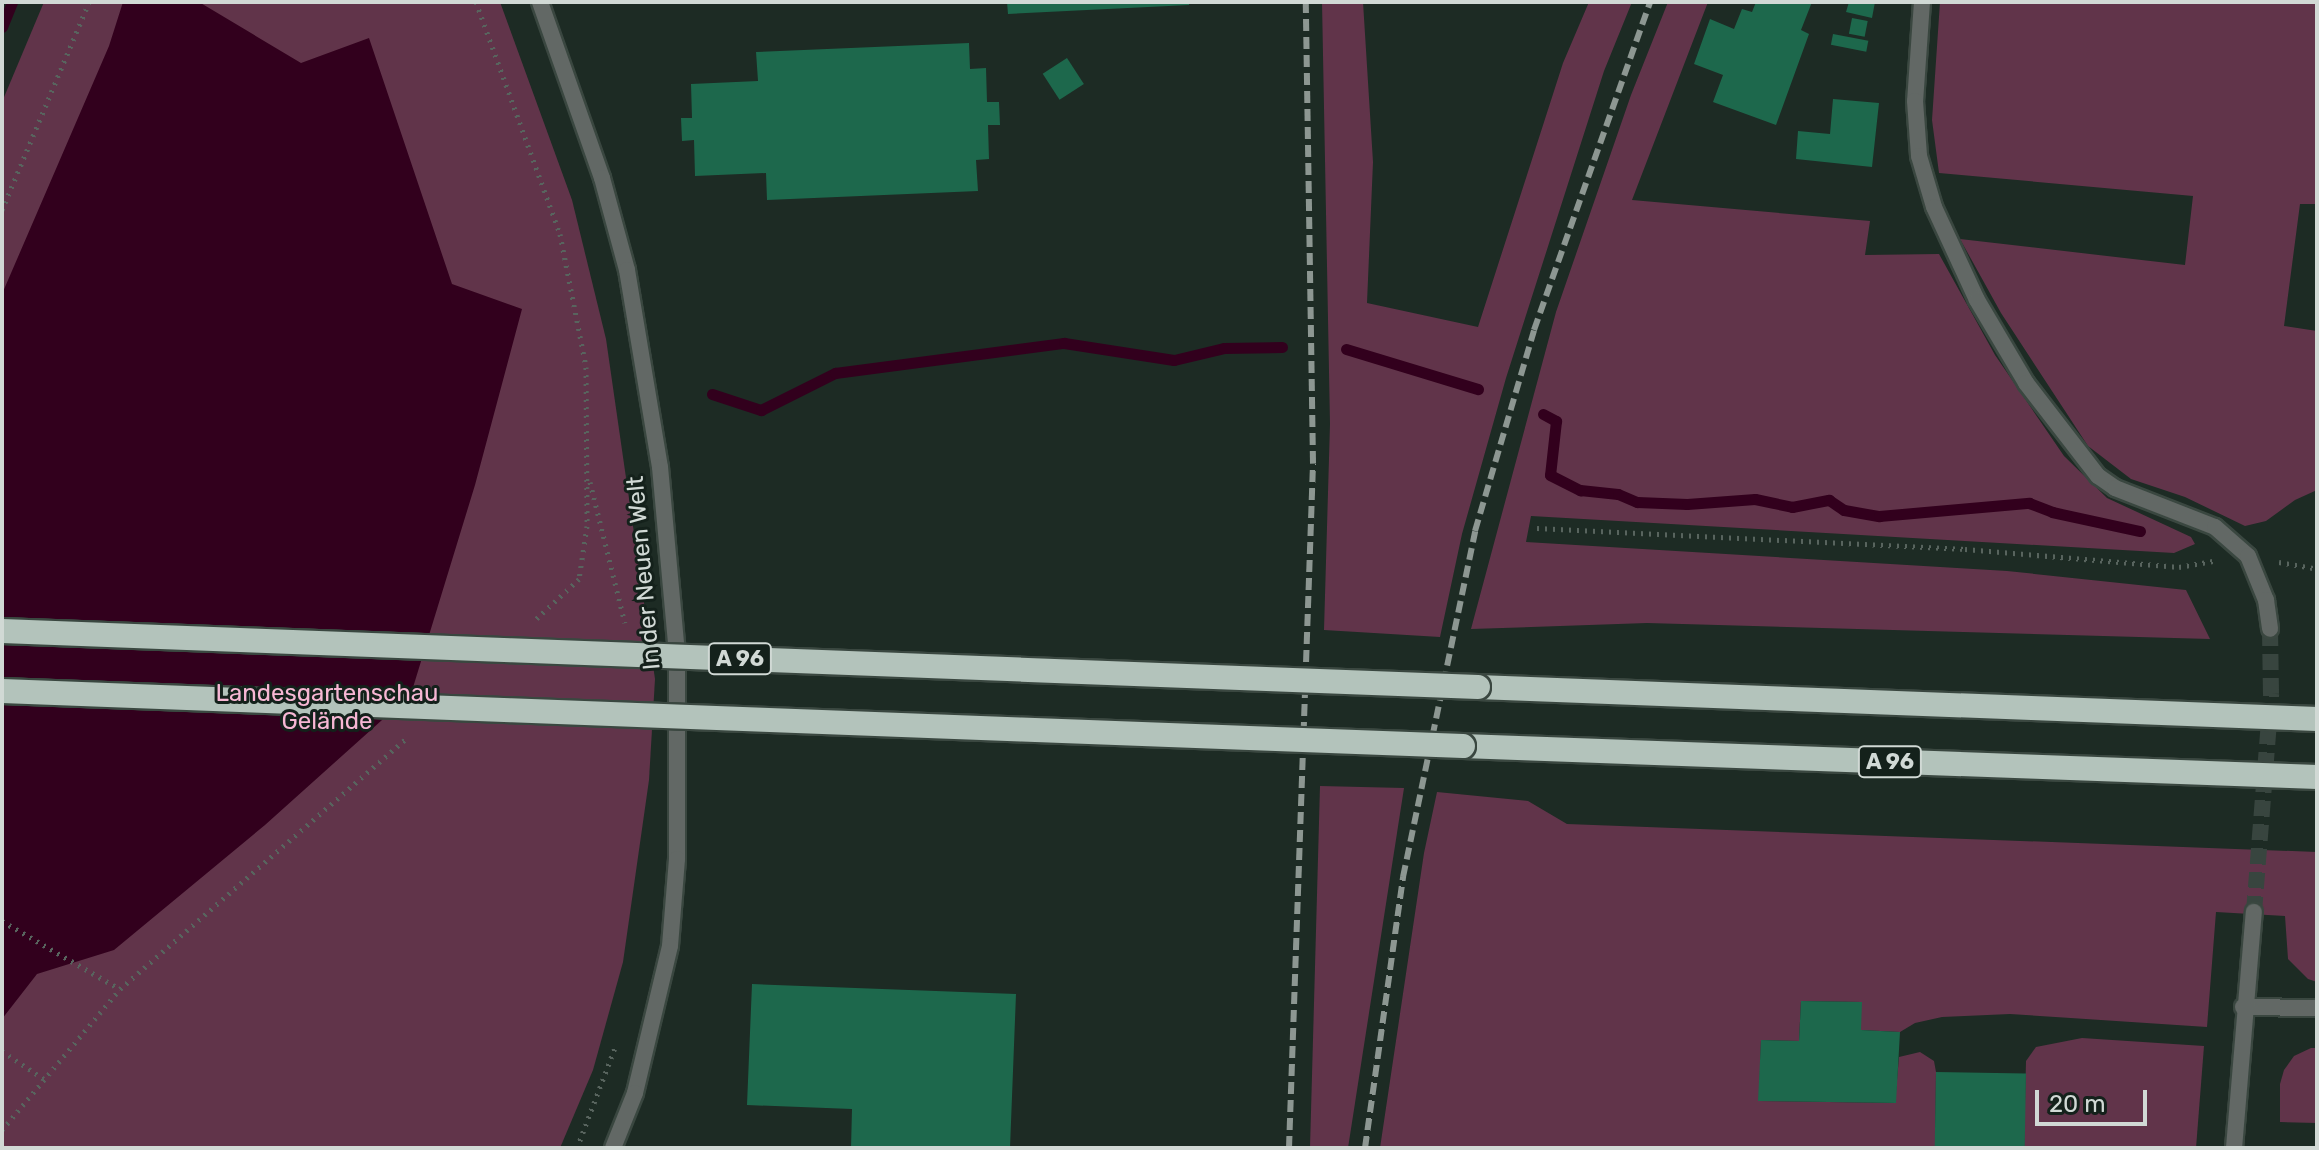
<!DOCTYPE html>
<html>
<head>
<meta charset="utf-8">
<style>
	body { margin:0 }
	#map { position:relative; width:2319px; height:1150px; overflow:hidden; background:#1d2b24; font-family:Rubik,sans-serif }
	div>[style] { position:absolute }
	.green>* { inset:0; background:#61344a }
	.water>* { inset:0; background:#32001d }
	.stream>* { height:11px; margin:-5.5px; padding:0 5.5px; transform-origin:5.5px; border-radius:5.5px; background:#32001d }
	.building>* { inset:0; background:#1d684c; transform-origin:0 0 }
	.minor-tunnel>* { height:16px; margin-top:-8px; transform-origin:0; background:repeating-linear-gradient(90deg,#38453f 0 16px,transparent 0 24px) }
	.path>* { height:5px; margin-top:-2.5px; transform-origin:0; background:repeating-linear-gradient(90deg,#58645e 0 2px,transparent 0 8px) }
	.roads { filter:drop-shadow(2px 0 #3a4740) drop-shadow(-2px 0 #3a4740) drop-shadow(0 2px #3a4740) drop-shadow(0 -2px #3a4740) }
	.minor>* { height:16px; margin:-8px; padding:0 8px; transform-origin:8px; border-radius:8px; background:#626865 }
	.tertiary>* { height:16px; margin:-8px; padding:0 8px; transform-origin:8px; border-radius:8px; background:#626865 }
	.motorway>* { height:24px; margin:-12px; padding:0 12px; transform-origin:12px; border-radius:12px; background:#b3c3bb }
	.rail>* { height:6px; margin-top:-3px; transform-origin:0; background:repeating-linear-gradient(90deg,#8d9792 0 12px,transparent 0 18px) }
	.bridges { filter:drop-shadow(2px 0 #3a4740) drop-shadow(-2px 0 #3a4740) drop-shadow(0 2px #3a4740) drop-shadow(0 -2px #3a4740) }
	.motorway-bridge>* { height:24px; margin:-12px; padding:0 12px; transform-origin:12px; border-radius:12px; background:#b3c3bb }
	span { translate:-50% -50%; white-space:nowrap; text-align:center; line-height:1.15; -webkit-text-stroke:6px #14211b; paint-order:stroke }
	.shield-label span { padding:2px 6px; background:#14211b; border:2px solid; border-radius:6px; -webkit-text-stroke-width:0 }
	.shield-label { font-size:22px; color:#d1d9d5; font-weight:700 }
	.street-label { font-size:24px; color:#d1d9d5 }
	.park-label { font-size:24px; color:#f7b7d4 }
	.frame { position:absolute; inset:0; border:4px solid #d1d9d5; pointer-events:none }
	.scale { position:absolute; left:2035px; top:1090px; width:112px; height:36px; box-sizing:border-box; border:4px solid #d1d9d5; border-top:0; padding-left:10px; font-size:24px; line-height:28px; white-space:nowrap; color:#d1d9d5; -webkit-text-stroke:6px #14211b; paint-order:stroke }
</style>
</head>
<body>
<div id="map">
	<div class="green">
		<div style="clip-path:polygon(44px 2px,500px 2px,572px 200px,606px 339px,655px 679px,649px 780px,623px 962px,593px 1070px,560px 1148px,2px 1148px,2px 102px)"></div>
		<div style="clip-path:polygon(1322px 2px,1363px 2px,1373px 162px,1367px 303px,1478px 327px,1563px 63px,1589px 2px,1632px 2px,1604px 71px,1506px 378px,1462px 534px,1440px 637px,1324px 630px,1330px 424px)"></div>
		<div style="clip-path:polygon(1668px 2px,1708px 2px,1632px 200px,1870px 221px,1865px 255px,1939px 254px,1995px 355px,2064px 456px,2107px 498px,2191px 537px,2195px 544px,2174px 553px,1531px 516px,1526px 542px,2007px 571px,2186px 590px,2210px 639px,1647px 623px,1471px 629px,1556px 312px,1631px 95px)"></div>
		<div style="clip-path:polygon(1940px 2px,2317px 2px,2317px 204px,2300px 204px,2284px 326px,2317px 331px,2317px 490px,2295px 500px,2266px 521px,2245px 526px,2185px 497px,2131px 479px,2088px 446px,2001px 313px,1960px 239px,2185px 265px,2193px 196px,1939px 173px,1932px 120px)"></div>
		<div style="clip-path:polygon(1320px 786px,1404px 788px,1348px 1148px,1310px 1148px)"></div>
		<div style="clip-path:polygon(1437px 792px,1528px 801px,1567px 824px,2317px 852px,2317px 982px,2308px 979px,2288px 959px,2285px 916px,2216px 912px,2207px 1027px,2010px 1014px,1942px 1017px,1915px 1023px,1900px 1032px,1861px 1030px,1861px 1002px,1801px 1001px,1799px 1041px,1761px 1040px,1759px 1101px,1895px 1103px,1899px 1057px,1920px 1052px,1934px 1061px,1936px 1072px,1935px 1148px,1380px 1148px,1424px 853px)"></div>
		<div style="clip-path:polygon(2082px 1038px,2204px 1046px,2196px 1148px,2024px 1148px,2026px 1061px,2036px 1047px)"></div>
		<div style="clip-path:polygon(2311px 1048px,2317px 1048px,2317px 1123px,2280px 1122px,2280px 1084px,2284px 1070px,2294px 1056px)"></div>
	</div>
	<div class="water">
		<div style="clip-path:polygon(123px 2px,199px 2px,301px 63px,369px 38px,452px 284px,522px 309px,475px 485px,411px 694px,265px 825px,114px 950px,37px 974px,2px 1019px,2px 294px,109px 46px)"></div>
	</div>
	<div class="stream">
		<div style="left:2px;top:27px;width:27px;rotate:-68deg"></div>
		<div style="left:1346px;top:349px;width:138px;rotate:16.9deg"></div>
		<div style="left:712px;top:394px;width:52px;rotate:18.1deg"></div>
		<div style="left:761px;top:410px;width:83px;rotate:-26.6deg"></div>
		<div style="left:835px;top:373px;width:231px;rotate:-7.5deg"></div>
		<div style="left:1064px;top:343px;width:111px;rotate:8.8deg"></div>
		<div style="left:1174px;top:360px;width:51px;rotate:-13.5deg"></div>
		<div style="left:1224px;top:348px;width:58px;rotate:-1deg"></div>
		<div style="left:1543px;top:414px;width:15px;rotate:28deg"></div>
		<div style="left:1556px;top:421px;width:54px;rotate:96.3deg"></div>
		<div style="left:1550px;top:475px;width:34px;rotate:27deg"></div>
		<div style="left:1580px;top:490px;width:38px;rotate:6deg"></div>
		<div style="left:1618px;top:494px;width:21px;rotate:23deg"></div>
		<div style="left:1637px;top:502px;width:50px;rotate:2.3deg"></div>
		<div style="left:1687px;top:504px;width:68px;rotate:-4.2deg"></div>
		<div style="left:1755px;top:499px;width:38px;rotate:12deg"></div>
		<div style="left:1792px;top:507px;width:38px;rotate:-11deg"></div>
		<div style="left:1829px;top:500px;width:18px;rotate:34deg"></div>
		<div style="left:1844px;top:510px;width:36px;rotate:10deg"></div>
		<div style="left:1879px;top:516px;width:151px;rotate:-5deg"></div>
		<div style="left:2029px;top:503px;width:25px;rotate:21deg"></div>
		<div style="left:2052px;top:512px;width:90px;rotate:12.2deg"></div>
	</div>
	<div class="building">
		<div style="clip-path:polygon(1007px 2px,1189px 2px,1189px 5px,1008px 14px)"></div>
		<div style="clip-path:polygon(1756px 2px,1812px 2px,1801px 30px,1809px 34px,1776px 125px,1713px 102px,1723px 75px,1694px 64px,1710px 19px,1734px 29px,1742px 9px,1752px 12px)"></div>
		<div style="clip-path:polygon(1849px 2px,1875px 2px,1872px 18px,1846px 12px)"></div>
		<div style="left:1852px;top:18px;width:16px;height:16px;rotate:11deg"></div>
		<div style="left:1833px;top:34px;width:36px;height:11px;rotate:11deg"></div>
		<div style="clip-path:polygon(969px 43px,970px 69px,986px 68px,987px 102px,999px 102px,1000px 125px,988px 125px,989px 159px,976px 160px,978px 191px,767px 200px,766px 173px,695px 176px,694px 140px,682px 141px,681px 118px,692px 118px,691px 84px,758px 81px,756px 52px)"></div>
		<div style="left:1067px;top:58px;width:31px;height:29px;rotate:57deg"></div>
		<div style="clip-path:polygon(1833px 99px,1879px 103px,1872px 167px,1796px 159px,1798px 131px,1830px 134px)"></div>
		<div style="clip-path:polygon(752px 984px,1016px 994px,1010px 1148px,851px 1148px,852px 1109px,747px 1105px)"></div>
		<div style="clip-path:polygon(1801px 1001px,1862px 1002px,1861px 1030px,1900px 1032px,1896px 1103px,1758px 1101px,1761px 1040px,1799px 1041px)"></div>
		<div style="left:1936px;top:1072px;width:90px;height:76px;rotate:1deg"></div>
	</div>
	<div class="minor-tunnel">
		<div style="left:2254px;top:912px;width:219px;rotate:-85.5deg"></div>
		<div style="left:2271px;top:694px;width:65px;rotate:-90.9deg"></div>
	</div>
	<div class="path">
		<div style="left:476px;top:2px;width:247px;rotate:70.1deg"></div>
		<div style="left:560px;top:234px;width:136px;rotate:78.9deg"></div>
		<div style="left:586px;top:367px;width:159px;rotate:89.6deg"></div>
		<div style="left:587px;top:526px;width:54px;rotate:98.6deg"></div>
		<div style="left:579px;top:579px;width:60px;rotate:137deg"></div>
		<div style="left:2px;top:210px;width:225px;rotate:-67.3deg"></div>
		<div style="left:590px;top:482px;width:145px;rotate:76.1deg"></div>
		<div style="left:1537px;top:528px;width:429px;rotate:2.8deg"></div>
		<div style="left:1965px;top:549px;width:215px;rotate:4.8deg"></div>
		<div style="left:2179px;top:567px;width:36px;rotate:-10deg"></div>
		<div style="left:2279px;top:562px;width:39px;rotate:10deg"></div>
		<div style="left:2px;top:921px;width:136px;rotate:30deg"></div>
		<div style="left:2px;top:1051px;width:50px;rotate:33.7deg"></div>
		<div style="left:2px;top:1130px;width:184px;rotate:-50.1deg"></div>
		<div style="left:120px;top:989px;width:381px;rotate:-41.2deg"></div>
		<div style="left:577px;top:1148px;width:110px;rotate:-69.3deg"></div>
	</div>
	<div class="roads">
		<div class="minor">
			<div style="left:1922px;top:2px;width:99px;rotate:94deg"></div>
			<div style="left:1915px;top:101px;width:55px;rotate:85.8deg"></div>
			<div style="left:1919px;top:156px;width:53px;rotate:73.6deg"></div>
			<div style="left:1934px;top:207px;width:102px;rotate:65.2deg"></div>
			<div style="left:1977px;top:300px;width:96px;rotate:59.4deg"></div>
			<div style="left:2026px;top:383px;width:118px;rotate:52.3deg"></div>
			<div style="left:2098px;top:476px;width:21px;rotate:35deg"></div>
			<div style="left:2115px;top:488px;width:107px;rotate:21.3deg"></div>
			<div style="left:2215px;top:527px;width:44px;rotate:41.3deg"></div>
			<div style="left:2248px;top:556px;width:48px;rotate:67.8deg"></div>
			<div style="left:2266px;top:600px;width:29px;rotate:82deg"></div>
			<div style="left:2243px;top:1007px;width:74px;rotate:0.8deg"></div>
			<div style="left:2234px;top:1148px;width:237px;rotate:-85.2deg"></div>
		</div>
		<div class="tertiary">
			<div style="left:540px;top:2px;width:187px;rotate:70.6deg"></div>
			<div style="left:602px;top:178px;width:95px;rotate:74.8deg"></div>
			<div style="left:627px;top:270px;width:200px;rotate:80.5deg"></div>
			<div style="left:660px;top:467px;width:187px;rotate:84.8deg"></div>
			<div style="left:677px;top:653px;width:206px;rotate:90deg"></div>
			<div style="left:677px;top:859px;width:87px;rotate:94.6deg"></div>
			<div style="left:670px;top:946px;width:151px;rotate:103.4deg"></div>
			<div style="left:635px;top:1093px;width:59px;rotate:111.8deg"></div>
		</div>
		<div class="motorway">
			<div style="left:1478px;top:687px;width:840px;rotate:2.18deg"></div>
			<div style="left:1463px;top:746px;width:855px;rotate:2.08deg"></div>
		</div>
	</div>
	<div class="rail">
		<div style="left:1289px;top:1148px;width:685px;rotate:-87.99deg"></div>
		<div style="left:1313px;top:463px;width:461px;rotate:-90.9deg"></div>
		<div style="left:1365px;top:1148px;width:274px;rotate:-82deg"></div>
		<div style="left:1403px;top:877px;width:353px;rotate:-78.2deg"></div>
		<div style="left:1475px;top:531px;width:209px;rotate:-73.6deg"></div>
		<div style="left:1534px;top:330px;width:348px;rotate:-70.5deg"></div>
	</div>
	<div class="bridges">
		<div class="motorway-bridge">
			<div style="left:2px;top:631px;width:1477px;rotate:2.17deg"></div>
			<div style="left:2px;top:691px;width:1462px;rotate:2.16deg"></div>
		</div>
	</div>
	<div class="shield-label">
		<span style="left:740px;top:659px">A 96</span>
		<span style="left:1890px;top:762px">A 96</span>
	</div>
	<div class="street-label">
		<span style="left:644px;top:573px;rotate:-95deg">In der Neuen Welt</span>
	</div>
	<div class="park-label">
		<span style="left:327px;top:708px">Landesgartenschau<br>Gelände</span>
	</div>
	<div class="frame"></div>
	<div class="scale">20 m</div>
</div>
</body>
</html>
